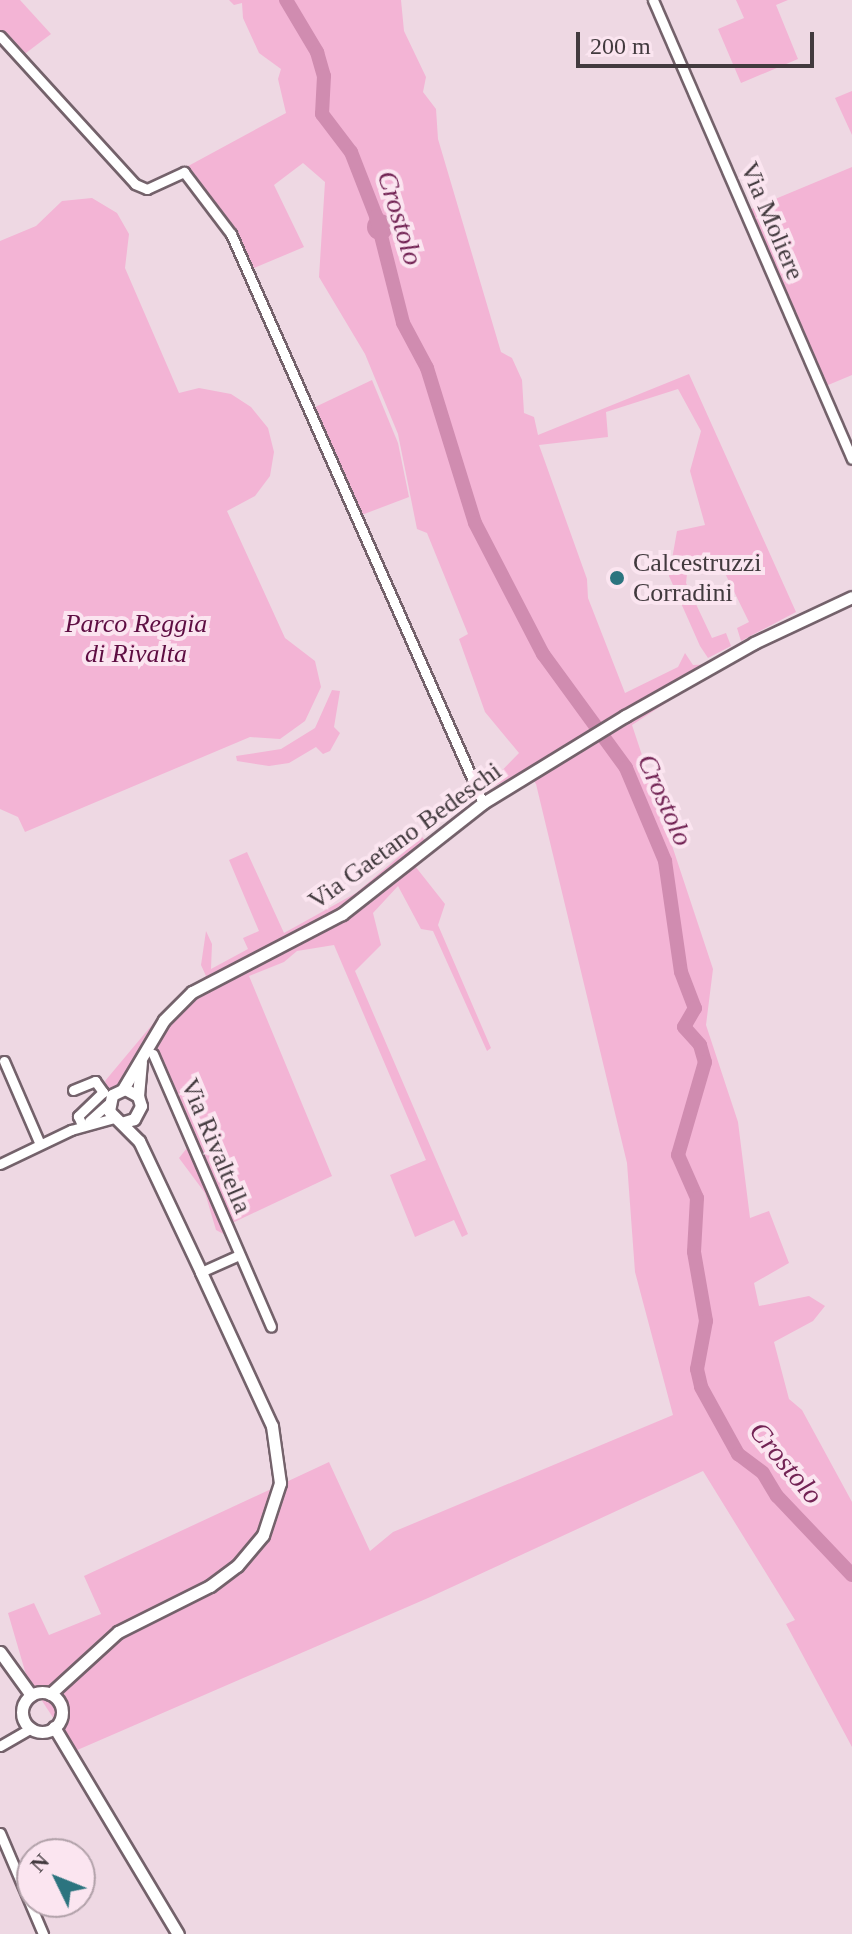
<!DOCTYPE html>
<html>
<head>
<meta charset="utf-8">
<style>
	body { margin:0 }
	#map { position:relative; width:852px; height:1934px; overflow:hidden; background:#eed8e3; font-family:"Times New Roman",serif }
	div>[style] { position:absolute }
	.green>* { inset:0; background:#f3b4d5 }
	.water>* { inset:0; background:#d08cb0 }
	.round { border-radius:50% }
	.river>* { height:14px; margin:-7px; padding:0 7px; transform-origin:7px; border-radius:7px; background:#d08cb0 }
	.roads { filter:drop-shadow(2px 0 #74626b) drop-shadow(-2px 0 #74626b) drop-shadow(0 2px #74626b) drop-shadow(0 -2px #74626b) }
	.minor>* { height:9px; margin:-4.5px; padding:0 4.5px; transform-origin:4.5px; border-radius:4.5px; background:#fff }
	.major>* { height:11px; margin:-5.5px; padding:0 5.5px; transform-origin:5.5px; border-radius:5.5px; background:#fff }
	.major>.ring { margin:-5.5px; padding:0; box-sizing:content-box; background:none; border:11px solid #fff; border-radius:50% }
	.dots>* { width:22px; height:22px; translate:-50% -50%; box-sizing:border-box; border:4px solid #fbe5f0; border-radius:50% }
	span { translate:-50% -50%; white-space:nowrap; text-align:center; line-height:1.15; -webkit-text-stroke:8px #fbe5f0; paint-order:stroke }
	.street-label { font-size:26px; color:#423a3e }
	.poi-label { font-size:26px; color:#423a3e }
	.left { translate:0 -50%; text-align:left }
	.park-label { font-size:26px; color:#5e0d42; font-style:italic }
	.water-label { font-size:28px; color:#722354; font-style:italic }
	.north { position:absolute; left:16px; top:1838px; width:80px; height:80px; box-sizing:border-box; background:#fbe5f0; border:2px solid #b1a1a9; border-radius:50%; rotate:313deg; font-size:22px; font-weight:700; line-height:32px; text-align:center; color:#423a3e }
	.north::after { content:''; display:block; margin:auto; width:28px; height:36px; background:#2c747f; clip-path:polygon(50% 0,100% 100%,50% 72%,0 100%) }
	.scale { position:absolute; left:576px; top:32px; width:238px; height:36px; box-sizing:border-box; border:4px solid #423a3e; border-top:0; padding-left:10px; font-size:24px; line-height:28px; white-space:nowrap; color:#423a3e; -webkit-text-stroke:6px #fbe5f0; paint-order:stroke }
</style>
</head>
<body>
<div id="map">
	<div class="green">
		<div style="clip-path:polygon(0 0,20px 0,51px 34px,22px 56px,0 32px)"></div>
		<div style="clip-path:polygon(229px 0,401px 0,404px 31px,426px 77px,423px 92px,436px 109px,438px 139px,501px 352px,512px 358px,522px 380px,524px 413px,534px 417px,538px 435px,689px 374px,796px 612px,741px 641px,737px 628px,749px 622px,719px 561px,687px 574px,686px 583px,712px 638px,726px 633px,731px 646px,708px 658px,700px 646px,669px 576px,677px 531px,705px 525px,690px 471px,701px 431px,678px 389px,606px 412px,608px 437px,539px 445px,587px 579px,588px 598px,625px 693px,678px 667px,685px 653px,693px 665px,715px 664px,701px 680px,632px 725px,713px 969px,706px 1025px,738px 1122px,750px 1218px,769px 1211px,789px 1263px,754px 1283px,759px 1306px,809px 1296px,825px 1306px,813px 1321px,774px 1342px,789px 1399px,802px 1410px,852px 1502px,852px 1747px,786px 1624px,795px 1620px,703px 1471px,428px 1598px,75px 1751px,27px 1678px,8px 1613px,34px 1603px,49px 1635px,101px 1614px,84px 1576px,329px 1462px,370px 1551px,393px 1532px,673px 1415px,635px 1272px,627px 1163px,536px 784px,526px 770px,479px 794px,519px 753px,485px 712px,459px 639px,468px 634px,427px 533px,417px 529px,398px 434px,365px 354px,319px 277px,325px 182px,303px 163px,274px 185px,304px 247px,247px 271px,231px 234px,179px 171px,286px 113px,278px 79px,281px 69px,259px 53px,243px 18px,242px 3px,234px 5px)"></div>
		<div style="clip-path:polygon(736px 0,788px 0,776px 5px,798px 59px,741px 83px,718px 29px,744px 18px)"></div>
		<div style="clip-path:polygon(852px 91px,852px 135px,835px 98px)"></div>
		<div style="clip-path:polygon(852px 167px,852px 375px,821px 388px,744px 212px)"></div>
		<div style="clip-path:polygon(92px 198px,117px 213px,129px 234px,125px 268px,179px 393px,199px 388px,231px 394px,251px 407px,268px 428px,274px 452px,270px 476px,255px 496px,227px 511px,285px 638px,315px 661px,321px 687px,305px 721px,280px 739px,250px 737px,25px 832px,18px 817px,0 809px,0 241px,36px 226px,62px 201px)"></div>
		<div style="clip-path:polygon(372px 380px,398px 443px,409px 497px,359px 516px,311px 409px)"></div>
		<div style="clip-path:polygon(332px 690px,340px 691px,334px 727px,340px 733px,330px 751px,323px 754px,316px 747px,289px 763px,269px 766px,237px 761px,236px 756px,281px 749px,315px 728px)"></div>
		<div style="clip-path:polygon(422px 837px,435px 850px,415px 866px,445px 904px,438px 925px,491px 1048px,487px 1051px,433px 931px,421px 929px,398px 886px,373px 913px,381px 945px,355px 971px,468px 1234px,462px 1237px,454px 1220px,415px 1237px,390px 1175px,426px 1160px,334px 945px,297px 951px,284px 962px,249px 976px,332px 1176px,228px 1225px,233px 1239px,216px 1230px,205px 1193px,179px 1158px,191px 1143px,152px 1054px,132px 1078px,108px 1090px,105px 1081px,167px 1007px,206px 976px,201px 965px,206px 931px,212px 944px,211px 969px,248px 949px,243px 938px,259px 931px,229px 860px,247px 852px,284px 933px,356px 893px)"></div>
	</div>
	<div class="water">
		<div class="round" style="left:367px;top:214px;width:26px;height:26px"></div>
	</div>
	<div class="river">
		<div style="left:286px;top:0;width:61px;rotate:59.2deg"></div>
		<div style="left:317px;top:52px;width:25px;rotate:74deg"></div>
		<div style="left:324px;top:76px;width:38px;rotate:93deg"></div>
		<div style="left:322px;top:114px;width:48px;rotate:52.7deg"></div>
		<div style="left:351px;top:152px;width:69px;rotate:68.7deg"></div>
		<div style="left:376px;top:216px;width:110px;rotate:75.8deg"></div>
		<div style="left:403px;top:323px;width:51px;rotate:61.9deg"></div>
		<div style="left:427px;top:368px;width:162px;rotate:72.8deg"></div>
		<div style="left:475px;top:523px;width:148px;rotate:62.6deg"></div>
		<div style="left:543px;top:654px;width:141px;rotate:53.9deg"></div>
		<div style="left:626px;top:768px;width:101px;rotate:67.2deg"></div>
		<div style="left:665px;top:861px;width:112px;rotate:81.8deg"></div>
		<div style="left:681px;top:972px;width:39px;rotate:69deg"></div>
		<div style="left:695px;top:1008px;width:22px;rotate:120deg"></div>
		<div style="left:684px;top:1027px;width:24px;rotate:48deg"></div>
		<div style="left:700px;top:1045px;width:18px;rotate:74deg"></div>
		<div style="left:705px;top:1062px;width:97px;rotate:106.2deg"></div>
		<div style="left:678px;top:1155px;width:47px;rotate:66.2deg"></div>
		<div style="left:697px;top:1198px;width:54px;rotate:93.2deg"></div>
		<div style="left:694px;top:1252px;width:70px;rotate:80.1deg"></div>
		<div style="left:706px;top:1321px;width:49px;rotate:100.6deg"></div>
		<div style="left:697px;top:1369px;width:18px;rotate:77deg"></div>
		<div style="left:701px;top:1387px;width:77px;rotate:61.1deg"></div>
		<div style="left:738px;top:1454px;width:31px;rotate:37deg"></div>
		<div style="left:763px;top:1473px;width:27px;rotate:59deg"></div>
		<div style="left:777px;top:1496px;width:109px;rotate:46.5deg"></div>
	</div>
	<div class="roads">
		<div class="minor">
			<div style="left:653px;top:0;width:500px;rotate:66.56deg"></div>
			<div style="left:0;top:36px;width:200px;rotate:47.6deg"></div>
			<div style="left:135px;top:184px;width:13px;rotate:23deg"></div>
			<div style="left:147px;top:189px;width:41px;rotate:-24.7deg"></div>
			<div style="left:184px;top:172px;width:78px;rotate:52.8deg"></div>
			<div style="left:231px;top:234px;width:622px;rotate:66.11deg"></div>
			<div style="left:153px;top:1054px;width:297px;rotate:66.6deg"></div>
			<div style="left:4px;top:1061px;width:90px;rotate:66.6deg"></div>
			<div style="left:73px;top:1090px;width:24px;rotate:-22deg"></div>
			<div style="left:95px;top:1081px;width:14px;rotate:54deg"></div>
			<div style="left:103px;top:1092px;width:35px;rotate:136deg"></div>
			<div style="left:78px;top:1116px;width:10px;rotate:66deg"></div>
			<div style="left:89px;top:1121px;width:25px;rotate:-42deg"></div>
			<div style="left:0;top:1164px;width:79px;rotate:-25.6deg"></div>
			<div style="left:71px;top:1130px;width:45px;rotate:-15.6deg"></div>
			<div style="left:201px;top:1272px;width:42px;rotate:-24.1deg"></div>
			<div style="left:0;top:1746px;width:36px;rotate:-30deg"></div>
			<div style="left:0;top:1833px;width:110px;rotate:66.9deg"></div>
		</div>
		<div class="major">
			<div style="left:123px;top:1089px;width:80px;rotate:-59.3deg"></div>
			<div style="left:164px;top:1020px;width:40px;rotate:-45deg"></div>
			<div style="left:192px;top:992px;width:169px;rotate:-27.5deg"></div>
			<div style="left:342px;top:914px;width:179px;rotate:-38.2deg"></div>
			<div style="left:483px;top:803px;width:167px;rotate:-31.5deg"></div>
			<div style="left:625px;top:716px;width:148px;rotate:-29.5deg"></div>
			<div style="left:754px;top:643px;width:108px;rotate:-25.1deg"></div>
			<div style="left:138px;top:1096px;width:34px;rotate:-85deg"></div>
			<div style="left:0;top:1652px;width:53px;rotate:54.2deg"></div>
			<div class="ring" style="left:22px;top:1692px;width:29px;height:29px"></div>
			<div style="left:50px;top:1694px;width:92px;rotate:-42.4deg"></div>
			<div style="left:118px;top:1632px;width:103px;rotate:-26.6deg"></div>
			<div style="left:210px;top:1586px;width:34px;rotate:-37deg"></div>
			<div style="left:237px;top:1566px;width:40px;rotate:-50deg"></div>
			<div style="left:263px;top:1535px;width:55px;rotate:-71.9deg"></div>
			<div style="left:280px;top:1483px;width:58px;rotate:-98deg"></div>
			<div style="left:272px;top:1426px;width:170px;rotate:-114.8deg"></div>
			<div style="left:201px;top:1272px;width:145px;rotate:-115.3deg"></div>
			<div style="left:139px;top:1141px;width:42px;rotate:-135deg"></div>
			<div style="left:109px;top:1111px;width:16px;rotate:-79deg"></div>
			<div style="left:112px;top:1095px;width:14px;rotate:-25deg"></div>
			<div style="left:125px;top:1089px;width:15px;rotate:28deg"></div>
			<div style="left:138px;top:1096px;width:10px;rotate:73deg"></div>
			<div style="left:141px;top:1106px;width:15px;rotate:118deg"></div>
			<div style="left:134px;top:1119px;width:10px;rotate:163deg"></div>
			<div style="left:54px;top:1727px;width:241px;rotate:59.1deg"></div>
		</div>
	</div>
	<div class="dots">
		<div style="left:617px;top:578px;background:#2c747f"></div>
	</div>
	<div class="street-label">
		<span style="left:772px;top:221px;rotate:67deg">Via Moliere</span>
		<span style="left:405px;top:836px;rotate:-36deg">Via Gaetano Bedeschi</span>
		<span style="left:216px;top:1146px;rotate:67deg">Via Rivaltella</span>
	</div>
	<div class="poi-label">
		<span class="left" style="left:633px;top:578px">Calcestruzzi<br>Corradini</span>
	</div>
	<div class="park-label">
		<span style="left:136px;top:639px">Parco Reggia<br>di Rivalta</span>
	</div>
	<div class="water-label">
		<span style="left:400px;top:218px;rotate:73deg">Crostolo</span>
		<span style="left:665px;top:800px;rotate:66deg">Crostolo</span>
		<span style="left:786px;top:1463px;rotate:50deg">Crostolo</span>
	</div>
	<div class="north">N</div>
	<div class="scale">200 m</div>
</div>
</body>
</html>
